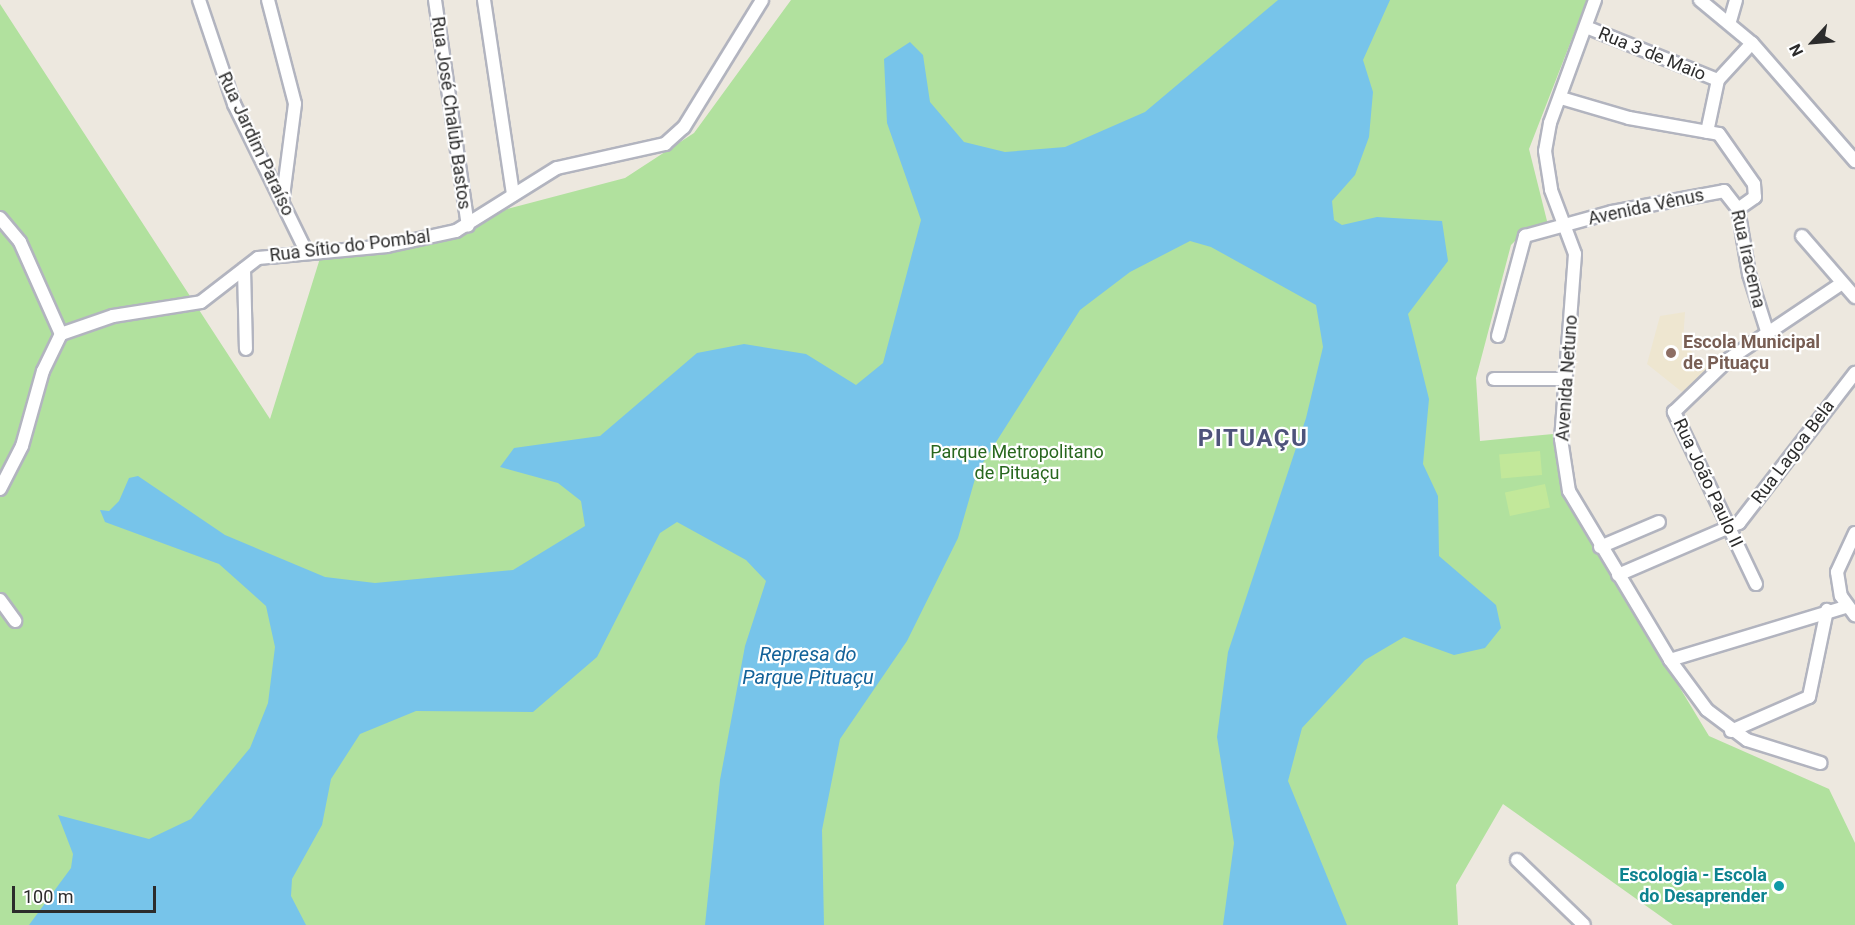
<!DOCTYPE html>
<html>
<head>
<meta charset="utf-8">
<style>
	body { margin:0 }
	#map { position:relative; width:1855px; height:925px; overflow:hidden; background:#ede8df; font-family:Roboto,sans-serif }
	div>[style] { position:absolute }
	.education>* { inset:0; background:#eee6d0 }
	.green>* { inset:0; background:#b1e19e }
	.pitch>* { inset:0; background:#c2e89a; transform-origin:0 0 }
	.water>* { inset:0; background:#77c4ea }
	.roads { filter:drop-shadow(2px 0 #b2b4bf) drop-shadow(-2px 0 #b2b4bf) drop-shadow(0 2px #b2b4bf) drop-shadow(0 -2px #b2b4bf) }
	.street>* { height:12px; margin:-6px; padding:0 6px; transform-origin:6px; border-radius:6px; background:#fff }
	.dots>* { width:16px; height:16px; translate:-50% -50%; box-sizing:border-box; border:3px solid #fff; border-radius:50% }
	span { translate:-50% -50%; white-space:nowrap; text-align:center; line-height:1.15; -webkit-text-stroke:4.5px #fff; paint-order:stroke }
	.street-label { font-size:18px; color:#2c2c2c }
	.education-label { font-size:18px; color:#785e54; font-weight:700 }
	.left { translate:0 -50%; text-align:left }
	.park-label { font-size:18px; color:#28671e }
	.culture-label { font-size:18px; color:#0d838f; font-weight:700 }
	.right { translate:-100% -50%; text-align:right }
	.water-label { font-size:20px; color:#136299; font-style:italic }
	.district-label { font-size:24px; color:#4e537b; font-weight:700; letter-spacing:1.5px }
	.north { position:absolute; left:1783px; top:12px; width:60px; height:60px; -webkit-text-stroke:4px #fff; paint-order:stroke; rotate:244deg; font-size:16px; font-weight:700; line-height:24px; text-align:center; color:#2c2c2c }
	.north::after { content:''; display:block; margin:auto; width:21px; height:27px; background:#2c2c2c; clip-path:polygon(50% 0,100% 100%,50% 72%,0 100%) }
	.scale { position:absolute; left:12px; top:886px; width:144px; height:27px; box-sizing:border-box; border:3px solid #2c2c2c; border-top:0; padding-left:8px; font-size:18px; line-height:21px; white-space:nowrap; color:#2c2c2c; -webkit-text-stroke:4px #fff; paint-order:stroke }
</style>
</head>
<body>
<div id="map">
	<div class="education">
		<div style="clip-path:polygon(1685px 312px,1683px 342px,1708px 370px,1682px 392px,1647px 364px,1660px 316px)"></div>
	</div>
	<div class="green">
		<div style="clip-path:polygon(791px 0,1587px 0,1529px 149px,1549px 229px,1523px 233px,1511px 245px,1476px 378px,1480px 441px,1553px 434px,1562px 493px,1709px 736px,1829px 789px,1855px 843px,1855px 925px,1673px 925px,1503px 804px,1456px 885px,1458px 925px,0 925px,0 4px,270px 419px,321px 255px,410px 246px,496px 212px,625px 178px,694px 133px)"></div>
	</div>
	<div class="pitch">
		<div style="left:1540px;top:451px;width:24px;height:41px;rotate:85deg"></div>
		<div style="left:1545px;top:484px;width:24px;height:41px;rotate:78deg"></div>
	</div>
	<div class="water">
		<div style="clip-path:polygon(1278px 0,1390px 0,1363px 60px,1373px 92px,1369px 137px,1355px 175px,1332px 201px,1334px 220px,1342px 225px,1377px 217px,1442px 221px,1448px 261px,1408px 314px,1429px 399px,1423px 464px,1438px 496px,1439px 556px,1496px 605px,1501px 628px,1485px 648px,1454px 655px,1404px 637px,1365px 660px,1302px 728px,1288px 781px,1347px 925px,1223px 925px,1234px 843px,1217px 737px,1228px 652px,1306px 418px,1323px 347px,1316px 305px,1211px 247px,1190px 241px,1130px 272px,1080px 310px,977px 472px,958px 538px,907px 641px,840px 739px,822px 830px,824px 925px,705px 925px,720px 780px,745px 646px,766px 581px,746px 560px,677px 522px,660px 533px,597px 657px,533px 712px,416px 711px,360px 734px,331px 779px,322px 825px,292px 879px,291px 896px,306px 925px,29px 925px,71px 868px,73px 854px,58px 815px,149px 839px,191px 819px,250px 748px,268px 703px,275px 647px,266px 606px,219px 564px,105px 522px,100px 510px,109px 511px,119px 501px,129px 478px,138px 476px,225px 535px,325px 577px,375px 583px,513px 570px,585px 526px,581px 501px,558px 483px,500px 467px,514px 448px,600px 436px,697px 353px,744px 344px,806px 354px,856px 385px,883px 363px,921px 220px,887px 123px,884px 59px,910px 42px,923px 55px,930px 102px,964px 142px,1005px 152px,1065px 147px,1145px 112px)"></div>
	</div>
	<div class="roads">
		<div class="street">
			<div style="left:199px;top:0;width:110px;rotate:71.4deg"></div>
			<div style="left:234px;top:104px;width:166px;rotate:63.9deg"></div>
			<div style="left:268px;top:0;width:107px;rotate:75.4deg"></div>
			<div style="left:295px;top:104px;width:94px;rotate:97.4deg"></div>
			<div style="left:435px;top:0;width:228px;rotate:81.7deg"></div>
			<div style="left:484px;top:0;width:197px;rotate:81.5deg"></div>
			<div style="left:1595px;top:0;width:131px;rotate:110.1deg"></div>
			<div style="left:1550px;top:123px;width:28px;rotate:100deg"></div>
			<div style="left:1545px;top:151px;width:39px;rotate:81deg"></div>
			<div style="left:1551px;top:190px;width:68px;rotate:69.4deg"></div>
			<div style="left:1575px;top:254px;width:186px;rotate:94.3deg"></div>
			<div style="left:1561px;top:439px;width:53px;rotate:81.3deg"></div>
			<div style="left:1569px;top:491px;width:197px;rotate:59.1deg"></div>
			<div style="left:1670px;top:660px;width:62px;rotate:53.5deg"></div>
			<div style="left:1707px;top:710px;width:50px;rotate:36.9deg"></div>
			<div style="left:1747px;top:740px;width:77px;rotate:17.3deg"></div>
			<div style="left:1700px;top:0;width:67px;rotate:39.6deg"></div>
			<div style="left:1752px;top:43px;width:157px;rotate:48.9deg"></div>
			<div style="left:1730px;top:21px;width:22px;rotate:-74deg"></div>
			<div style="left:1586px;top:27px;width:142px;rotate:21.9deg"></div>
			<div style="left:1561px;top:98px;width:71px;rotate:16.4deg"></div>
			<div style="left:1629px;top:118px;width:91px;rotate:10.1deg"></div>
			<div style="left:1719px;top:134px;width:61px;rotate:55deg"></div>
			<div style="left:1754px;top:184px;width:13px;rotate:86deg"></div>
			<div style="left:1755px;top:197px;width:21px;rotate:145deg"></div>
			<div style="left:1707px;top:132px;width:53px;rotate:-78.1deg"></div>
			<div style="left:1718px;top:80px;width:50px;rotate:-47.4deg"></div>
			<div style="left:0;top:218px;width:31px;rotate:50deg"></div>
			<div style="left:20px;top:242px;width:101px;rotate:66deg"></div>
			<div style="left:1802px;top:236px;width:81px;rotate:49deg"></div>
			<div style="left:244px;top:269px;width:80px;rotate:88.6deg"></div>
			<div style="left:1498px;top:336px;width:104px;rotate:-74.9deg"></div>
			<div style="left:1525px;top:236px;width:90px;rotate:-15.4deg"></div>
			<div style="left:1612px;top:212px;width:114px;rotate:-10.6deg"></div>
			<div style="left:1724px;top:191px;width:23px;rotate:52deg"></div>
			<div style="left:1738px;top:209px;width:66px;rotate:80.4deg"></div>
			<div style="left:1749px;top:274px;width:60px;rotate:72.5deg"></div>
			<div style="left:1494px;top:379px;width:70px"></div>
			<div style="left:0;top:489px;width:48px;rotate:-62.9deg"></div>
			<div style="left:22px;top:446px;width:78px;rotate:-74.4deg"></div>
			<div style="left:43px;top:371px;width:41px;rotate:-64.1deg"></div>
			<div style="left:61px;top:334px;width:55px;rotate:-19.1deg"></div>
			<div style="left:113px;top:316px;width:89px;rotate:-9deg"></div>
			<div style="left:201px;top:302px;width:72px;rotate:-37.7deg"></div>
			<div style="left:258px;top:258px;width:130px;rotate:-5.3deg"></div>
			<div style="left:387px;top:246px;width:71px;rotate:-12.3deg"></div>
			<div style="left:456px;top:231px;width:119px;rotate:-32deg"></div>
			<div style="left:557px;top:168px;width:111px;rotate:-12.5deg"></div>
			<div style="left:665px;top:144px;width:25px;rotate:-42deg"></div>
			<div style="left:684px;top:127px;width:149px;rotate:-58.4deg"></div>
			<div style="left:1855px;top:533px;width:43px;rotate:114.8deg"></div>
			<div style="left:1837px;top:572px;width:24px;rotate:81deg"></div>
			<div style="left:1841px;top:596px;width:24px;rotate:54deg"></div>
			<div style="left:1600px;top:547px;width:64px;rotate:-23deg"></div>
			<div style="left:1618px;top:575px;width:132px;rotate:-23.3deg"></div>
			<div style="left:1739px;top:523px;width:190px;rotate:-52.3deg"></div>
			<div style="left:1756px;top:584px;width:191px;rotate:-115.5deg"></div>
			<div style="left:1674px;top:412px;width:76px;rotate:-43.9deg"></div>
			<div style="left:1729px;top:359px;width:136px;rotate:-33.9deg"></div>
			<div style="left:0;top:600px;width:26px;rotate:54deg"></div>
			<div style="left:1670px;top:660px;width:184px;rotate:-16.8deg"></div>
			<div style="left:1731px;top:731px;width:85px;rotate:-23.6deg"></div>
			<div style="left:1809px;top:697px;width:89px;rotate:-78.3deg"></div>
			<div style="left:1517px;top:860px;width:93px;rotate:44.1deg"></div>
		</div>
	</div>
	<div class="dots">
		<div style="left:1671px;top:353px;background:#8d6e63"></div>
		<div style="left:1779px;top:886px;background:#0f9aa8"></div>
	</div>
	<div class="street-label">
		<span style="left:1652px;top:54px;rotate:22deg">Rua 3 de Maio</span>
		<span style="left:451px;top:113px;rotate:82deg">Rua José Chalub Bastos</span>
		<span style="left:256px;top:144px;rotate:65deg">Rua Jardim Paraíso</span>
		<span style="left:1646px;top:207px;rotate:-12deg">Avenida Vênus</span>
		<span style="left:350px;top:246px;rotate:-7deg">Rua Sítio do Pombal</span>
		<span style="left:1748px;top:259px;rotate:77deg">Rua Iracema</span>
		<span style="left:1567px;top:378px;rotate:-86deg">Avenida Netuno</span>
		<span style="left:1793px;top:452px;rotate:-53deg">Rua Lagoa Bela</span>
		<span style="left:1708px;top:483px;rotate:65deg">Rua João Paulo II</span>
	</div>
	<div class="education-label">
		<span class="left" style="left:1683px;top:353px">Escola Municipal<br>de Pituaçu</span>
	</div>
	<div class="park-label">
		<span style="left:1017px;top:463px">Parque Metropolitano<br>de Pituaçu</span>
	</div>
	<div class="culture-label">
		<span class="right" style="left:1767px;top:886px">Escologia - Escola<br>do Desaprender</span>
	</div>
	<div class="water-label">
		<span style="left:808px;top:666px">Represa do<br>Parque Pituaçu</span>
	</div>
	<div class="district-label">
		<span style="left:1253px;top:439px">PITUAÇU</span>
	</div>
	<div class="north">N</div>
	<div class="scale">100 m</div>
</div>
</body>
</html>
